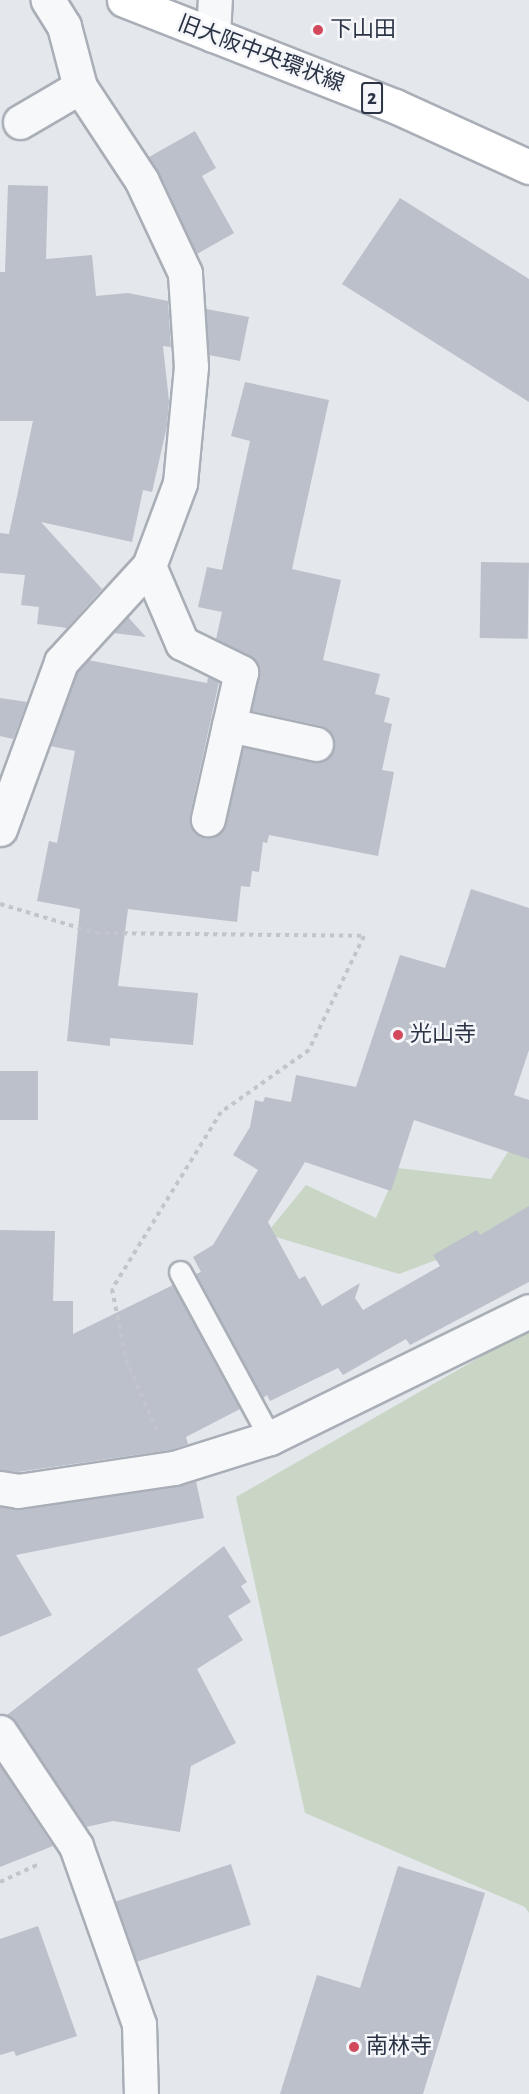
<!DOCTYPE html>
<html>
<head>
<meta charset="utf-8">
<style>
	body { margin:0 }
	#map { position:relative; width:529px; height:2094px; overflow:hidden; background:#e4e7ec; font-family:"Alegreya Sans","Noto Sans JP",sans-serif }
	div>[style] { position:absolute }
	.green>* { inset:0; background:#c9d6c5 }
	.building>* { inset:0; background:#bbc0ca; transform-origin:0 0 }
	.path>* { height:4px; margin-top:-2px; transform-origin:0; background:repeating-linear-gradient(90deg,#c2c5cb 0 4.5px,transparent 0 9px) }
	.roads { filter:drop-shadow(2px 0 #a9aeb7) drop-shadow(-2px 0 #a9aeb7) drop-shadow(0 2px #a9aeb7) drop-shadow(0 -2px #a9aeb7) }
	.service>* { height:21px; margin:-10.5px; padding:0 10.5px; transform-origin:10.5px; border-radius:10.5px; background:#f7f8fa }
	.minor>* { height:33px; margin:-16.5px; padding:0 16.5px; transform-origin:16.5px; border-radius:16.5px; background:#f7f8fa }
	.primary>* { height:33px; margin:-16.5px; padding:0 16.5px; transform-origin:16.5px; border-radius:16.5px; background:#fff }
	.dots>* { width:16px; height:16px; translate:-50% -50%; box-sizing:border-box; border:3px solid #f4f6f9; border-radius:50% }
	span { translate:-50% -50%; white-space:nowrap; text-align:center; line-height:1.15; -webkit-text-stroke:5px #f4f6f9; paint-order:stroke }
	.shield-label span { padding:2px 4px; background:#f4f6f9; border:2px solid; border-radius:4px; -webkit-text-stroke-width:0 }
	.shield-label { font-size:21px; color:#2b3445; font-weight:700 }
	.poi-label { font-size:22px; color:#2b3445 }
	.left { translate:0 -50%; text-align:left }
	.street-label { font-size:22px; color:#2b3445 }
</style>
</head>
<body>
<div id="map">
	<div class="green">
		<div style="clip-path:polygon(529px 1118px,529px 1225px,399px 1274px,266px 1234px,306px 1185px,376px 1218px,398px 1168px,491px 1179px)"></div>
		<div style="clip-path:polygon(529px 1329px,529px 1913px,525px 1907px,305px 1813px,236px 1497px)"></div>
	</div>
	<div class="building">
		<div style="clip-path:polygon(195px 131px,216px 168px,202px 176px,234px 233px,197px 254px,149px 157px)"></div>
		<div style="clip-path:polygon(8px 185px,48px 186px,46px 259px,92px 255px,96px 296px,128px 293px,168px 301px,171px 347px,163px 346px,169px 401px,167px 426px,152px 492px,143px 490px,132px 542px,41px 522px,102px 589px,67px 628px,37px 624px,39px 607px,21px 605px,25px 575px,0 573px,0 533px,9px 534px,33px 421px,0 421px,0 272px,5px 272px)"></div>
		<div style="clip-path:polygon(400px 198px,529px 279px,529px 402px,342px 284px)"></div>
		<div style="clip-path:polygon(206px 309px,249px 317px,240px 361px,209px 355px)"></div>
		<div style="clip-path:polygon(245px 382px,329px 400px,292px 569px,341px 580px,323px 660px,380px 674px,375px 694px,390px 698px,384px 722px,392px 724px,382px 770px,394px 772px,378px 856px,269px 835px,267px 843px,263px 842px,259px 872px,252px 871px,250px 887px,241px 886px,237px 922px,128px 909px,118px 986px,198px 993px,193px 1045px,110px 1038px,110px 1046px,67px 1041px,80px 909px,37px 901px,49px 841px,57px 843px,75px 751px,50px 746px,77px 672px,88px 660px,207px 683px,208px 677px,219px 682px,190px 815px,190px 825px,203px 837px,214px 837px,226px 824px,243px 747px,313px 762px,329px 757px,334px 749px,334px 738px,321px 726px,252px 711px,259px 676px,256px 661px,216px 639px,222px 612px,198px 607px,207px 567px,222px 570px,250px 441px,231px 436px)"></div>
		<div style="left:481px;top:562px;width:48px;height:76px;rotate:1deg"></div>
		<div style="clip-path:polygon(128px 617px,146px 637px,113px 633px)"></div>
		<div style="clip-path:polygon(0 698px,27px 702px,13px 739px,0 736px)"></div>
		<div style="clip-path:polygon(471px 889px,529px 908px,529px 1050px,514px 1095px,529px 1100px,529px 1159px,414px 1120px,391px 1191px,305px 1162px,268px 1222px,299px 1279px,305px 1276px,322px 1306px,360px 1283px,355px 1298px,363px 1310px,440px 1266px,433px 1255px,477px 1230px,480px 1235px,529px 1206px,529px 1282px,410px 1345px,406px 1339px,343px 1375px,338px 1368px,270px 1401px,267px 1395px,263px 1398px,196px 1274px,201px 1272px,193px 1257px,213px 1245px,258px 1170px,233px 1155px,250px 1127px,255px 1100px,263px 1102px,265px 1097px,291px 1102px,296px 1075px,356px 1087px,400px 955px,445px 968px)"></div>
		<div style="left:0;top:1071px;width:38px;height:49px"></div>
		<div style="clip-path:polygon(0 1230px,55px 1231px,53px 1301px,73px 1301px,73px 1334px,173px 1285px,240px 1409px,186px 1437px,188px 1444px,170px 1450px,18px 1472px,0 1470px)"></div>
		<div style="clip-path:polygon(196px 1481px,204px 1518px,16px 1555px,52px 1615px,0 1637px,0 1507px,21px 1510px)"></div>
		<div style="clip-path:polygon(224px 1546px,247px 1582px,241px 1586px,251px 1602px,228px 1616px,243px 1640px,197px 1669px,236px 1743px,191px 1766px,180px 1832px,113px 1821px,86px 1827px,7px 1715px)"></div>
		<div style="clip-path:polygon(0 1766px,53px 1846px,0 1867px)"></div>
		<div style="left:231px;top:1864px;width:64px;height:122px;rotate:72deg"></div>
		<div style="clip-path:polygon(398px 1866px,485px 1893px,423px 2094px,280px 2094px,317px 1975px,360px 1988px)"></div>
		<div style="clip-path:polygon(38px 1926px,77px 2036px,16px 2056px,14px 2051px,0 2055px,0 1939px)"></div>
	</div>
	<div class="path">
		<div style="left:0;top:904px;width:100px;rotate:16.8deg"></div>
		<div style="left:96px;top:933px;width:268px;rotate:0.6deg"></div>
		<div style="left:364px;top:936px;width:127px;rotate:115.8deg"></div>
		<div style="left:309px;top:1050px;width:108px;rotate:144.8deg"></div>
		<div style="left:221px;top:1112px;width:208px;rotate:121.6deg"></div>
		<div style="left:112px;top:1289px;width:72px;rotate:78.8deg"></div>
		<div style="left:126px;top:1360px;width:77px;rotate:66.1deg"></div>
		<div style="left:0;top:1882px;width:41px;rotate:-24.7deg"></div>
	</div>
	<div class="roads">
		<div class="service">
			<div style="left:180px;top:1272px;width:189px;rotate:61.5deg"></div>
		</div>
		<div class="minor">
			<div style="left:213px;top:35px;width:35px;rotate:-87deg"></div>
			<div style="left:20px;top:122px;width:69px;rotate:-30.3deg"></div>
			<div style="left:149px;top:566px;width:84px;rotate:66.8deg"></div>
			<div style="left:182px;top:643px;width:66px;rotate:26.2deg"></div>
			<div style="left:241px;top:672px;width:151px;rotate:102.7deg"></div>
			<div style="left:229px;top:725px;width:89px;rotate:12.3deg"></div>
			<div style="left:0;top:829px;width:178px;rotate:-69.9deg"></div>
			<div style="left:61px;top:662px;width:130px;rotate:-47.5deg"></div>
			<div style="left:149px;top:566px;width:89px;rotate:-69.5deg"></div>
			<div style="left:180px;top:483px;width:117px;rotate:-84.6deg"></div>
			<div style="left:191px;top:367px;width:94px;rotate:-93.7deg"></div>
			<div style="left:185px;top:273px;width:102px;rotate:-115.1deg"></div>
			<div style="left:142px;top:181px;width:113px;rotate:-123.4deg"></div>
			<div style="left:80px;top:87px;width:63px;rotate:-104.7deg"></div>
			<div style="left:64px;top:26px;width:31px;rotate:-122deg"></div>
			<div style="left:0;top:1488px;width:18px;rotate:9deg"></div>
			<div style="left:18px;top:1491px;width:158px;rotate:-8.4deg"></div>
			<div style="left:174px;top:1468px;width:101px;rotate:-17.4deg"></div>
			<div style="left:270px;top:1438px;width:288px;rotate:-26.1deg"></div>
			<div style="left:0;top:1732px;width:137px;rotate:56.3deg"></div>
			<div style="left:76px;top:1846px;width:189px;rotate:70.5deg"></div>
			<div style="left:139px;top:2024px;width:70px;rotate:88.4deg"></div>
		</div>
		<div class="primary">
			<div style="left:124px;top:0;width:291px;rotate:21.4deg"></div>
			<div style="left:395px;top:106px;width:147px;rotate:24.5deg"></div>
		</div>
	</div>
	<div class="dots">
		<div style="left:318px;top:30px;background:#d1495b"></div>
		<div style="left:398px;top:1035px;background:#d1495b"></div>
		<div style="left:354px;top:2047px;background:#d1495b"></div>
	</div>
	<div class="shield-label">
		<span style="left:372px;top:98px">2</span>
	</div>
	<div class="poi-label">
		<span class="left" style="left:330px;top:30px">下山田</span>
		<span class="left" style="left:410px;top:1035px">光山寺</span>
		<span class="left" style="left:366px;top:2047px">南林寺</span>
	</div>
	<div class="street-label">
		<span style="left:261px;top:54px;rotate:21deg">旧大阪中央環状線</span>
	</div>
</div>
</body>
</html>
